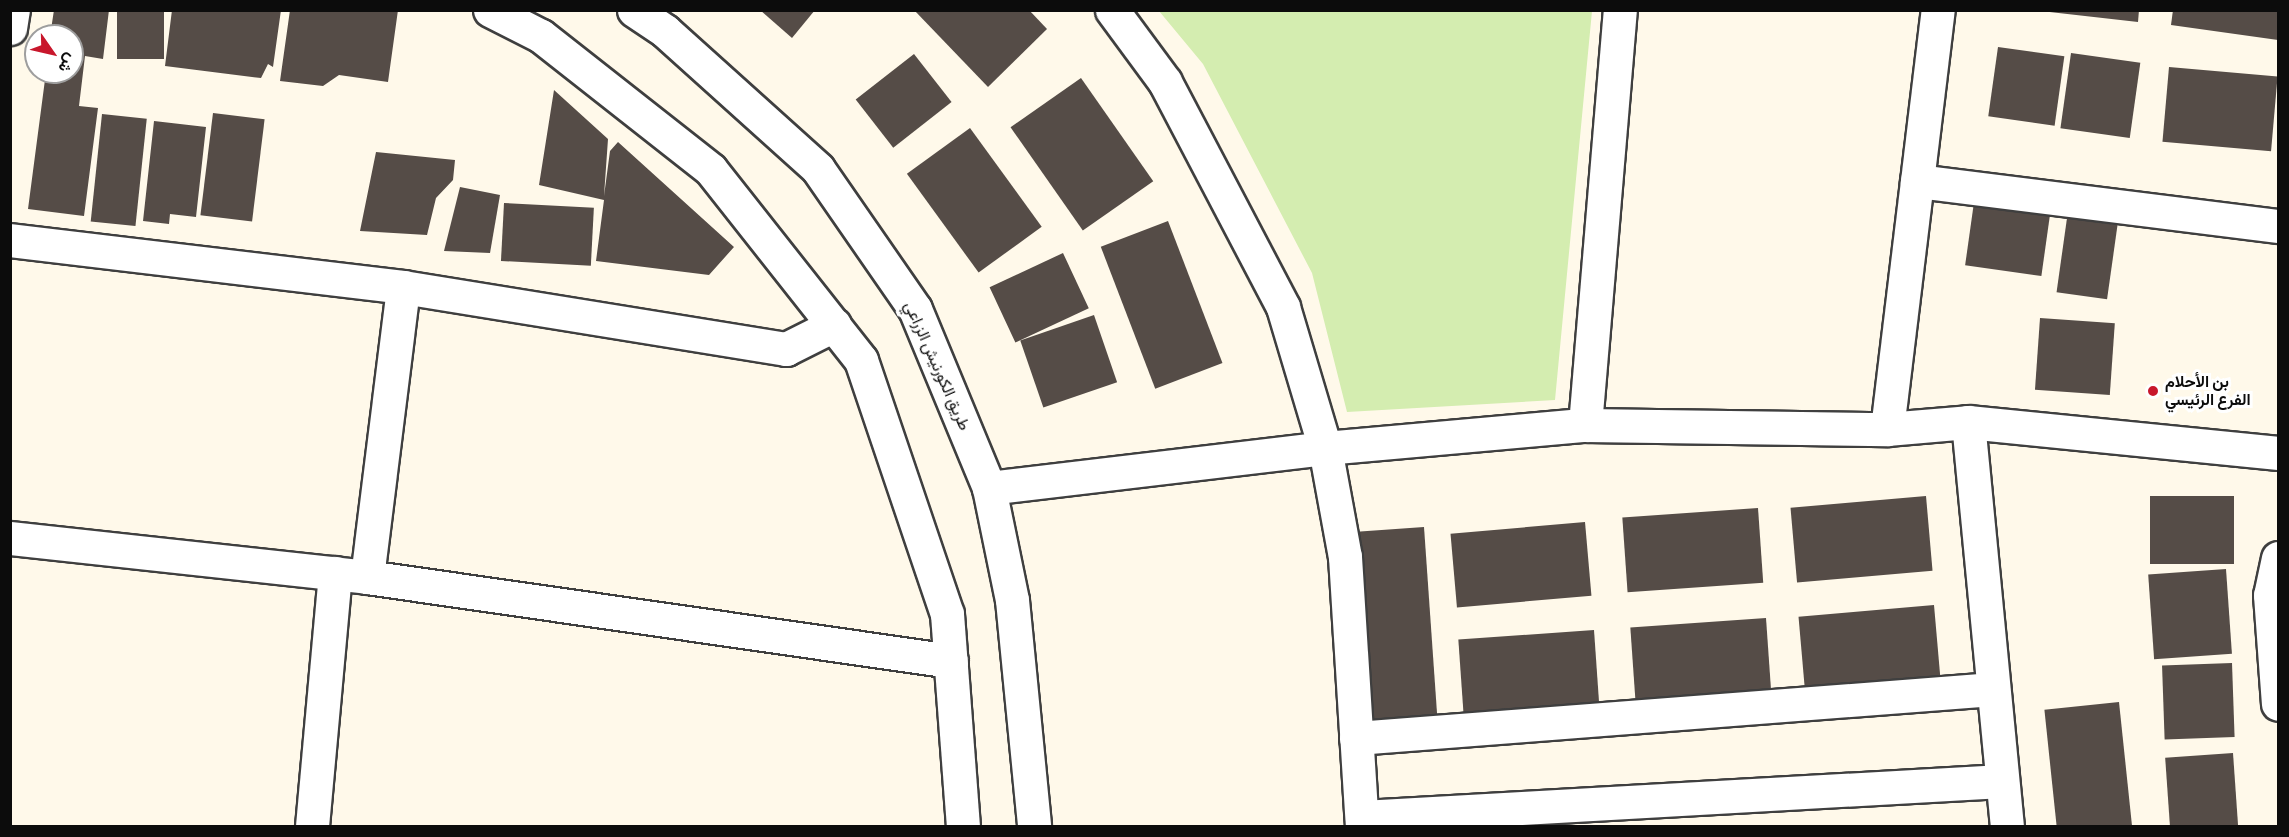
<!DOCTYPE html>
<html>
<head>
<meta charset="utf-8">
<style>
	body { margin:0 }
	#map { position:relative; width:2289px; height:837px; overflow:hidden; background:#fff9ea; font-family:"Crimson Pro",Vazirmatn,serif }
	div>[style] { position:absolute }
	.green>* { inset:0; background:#d4edb0 }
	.building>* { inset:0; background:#554c47; transform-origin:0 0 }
	.roads { filter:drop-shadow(2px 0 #3f3f3f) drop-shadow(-2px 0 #3f3f3f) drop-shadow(0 2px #3f3f3f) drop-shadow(0 -2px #3f3f3f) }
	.minor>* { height:33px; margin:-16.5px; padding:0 16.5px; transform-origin:16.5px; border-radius:16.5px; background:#fff }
	.tertiary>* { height:33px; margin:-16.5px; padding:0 16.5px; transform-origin:16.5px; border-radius:16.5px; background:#fff }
	.dots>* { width:16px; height:16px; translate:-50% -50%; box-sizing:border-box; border:3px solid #fff; border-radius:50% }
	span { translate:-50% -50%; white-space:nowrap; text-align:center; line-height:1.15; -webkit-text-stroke:6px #fff; paint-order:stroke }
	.street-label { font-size:16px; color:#0c0c0c }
	.poi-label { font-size:16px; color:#0c0c0c; font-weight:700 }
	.left { translate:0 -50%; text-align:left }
	.frame { position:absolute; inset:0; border:12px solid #0c0c0c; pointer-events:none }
	.north { position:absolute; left:24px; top:24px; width:60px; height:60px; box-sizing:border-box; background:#fff; border:2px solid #9e9e9e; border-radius:50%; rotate:124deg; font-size:16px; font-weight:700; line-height:24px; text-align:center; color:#0c0c0c }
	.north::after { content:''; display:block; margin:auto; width:21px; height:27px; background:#c8172c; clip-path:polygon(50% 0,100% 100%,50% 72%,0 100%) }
</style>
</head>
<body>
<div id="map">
	<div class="green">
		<div style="clip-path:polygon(1159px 11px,1592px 11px,1555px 400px,1347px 412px,1312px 273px,1203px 64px)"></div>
	</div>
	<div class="building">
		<div style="clip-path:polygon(54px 10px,109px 10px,103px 59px,85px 56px,79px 106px,98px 108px,84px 216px,28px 209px,46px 72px,72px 72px,72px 36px,50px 36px)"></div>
		<div style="left:117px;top:10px;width:47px;height:49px"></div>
		<div style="clip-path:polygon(172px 10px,281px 10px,273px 67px,268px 64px,261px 78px,165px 66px)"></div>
		<div style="clip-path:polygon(290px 10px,398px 10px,388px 82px,339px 75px,323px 86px,280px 81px)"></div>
		<div style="clip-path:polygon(760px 10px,815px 10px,792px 38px)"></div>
		<div style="clip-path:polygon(914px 10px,1029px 10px,1047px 29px,988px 87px)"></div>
		<div style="clip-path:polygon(2031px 10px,2139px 10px,2138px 22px)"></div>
		<div style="clip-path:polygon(2173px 10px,2278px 10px,2278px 40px,2171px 25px)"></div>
		<div style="left:1998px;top:47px;width:67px;height:70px;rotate:8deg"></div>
		<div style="left:2071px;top:53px;width:70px;height:76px;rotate:8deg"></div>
		<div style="left:914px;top:54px;width:61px;height:74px;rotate:52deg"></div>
		<div style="left:2169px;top:67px;width:109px;height:75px;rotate:5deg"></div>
		<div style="left:1081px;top:78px;width:126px;height:86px;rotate:55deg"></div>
		<div style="clip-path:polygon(554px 90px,608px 139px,604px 196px,610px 151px,618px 142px,734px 247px,709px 275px,596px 261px,604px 200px,539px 185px)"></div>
		<div style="left:213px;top:113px;width:52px;height:103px;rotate:7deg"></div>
		<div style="left:102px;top:114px;width:45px;height:108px;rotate:6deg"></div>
		<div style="clip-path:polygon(154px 121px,206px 127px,196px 217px,170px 214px,169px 224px,143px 221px)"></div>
		<div style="left:970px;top:128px;width:122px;height:78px;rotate:54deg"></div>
		<div style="clip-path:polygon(376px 152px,455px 160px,453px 180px,436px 198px,427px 235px,360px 231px)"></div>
		<div style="clip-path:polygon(460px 187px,500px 195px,490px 253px,444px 251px)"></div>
		<div style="left:1975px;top:195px;width:77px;height:71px;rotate:8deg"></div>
		<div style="left:504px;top:203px;width:90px;height:58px;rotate:3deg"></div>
		<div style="left:2067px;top:218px;width:51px;height:75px;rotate:8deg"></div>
		<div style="left:1168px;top:221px;width:152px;height:72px;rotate:69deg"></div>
		<div style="left:1063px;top:253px;width:61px;height:81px;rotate:65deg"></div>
		<div style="left:1094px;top:315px;width:71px;height:78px;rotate:71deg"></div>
		<div style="left:2040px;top:318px;width:75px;height:72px;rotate:4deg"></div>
		<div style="left:1926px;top:496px;width:75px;height:136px;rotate:85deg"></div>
		<div style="left:2150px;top:496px;width:84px;height:68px"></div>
		<div style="left:1758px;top:508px;width:75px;height:136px;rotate:86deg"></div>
		<div style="left:1585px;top:522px;width:74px;height:135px;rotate:85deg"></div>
		<div style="left:1424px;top:527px;width:192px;height:71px;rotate:86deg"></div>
		<div style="left:2226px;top:569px;width:85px;height:78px;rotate:86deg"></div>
		<div style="left:1934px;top:605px;width:75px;height:136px;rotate:85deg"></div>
		<div style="left:1766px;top:618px;width:74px;height:136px;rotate:86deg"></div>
		<div style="left:1594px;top:630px;width:75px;height:136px;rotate:86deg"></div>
		<div style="left:2232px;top:663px;width:74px;height:70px;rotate:88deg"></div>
		<div style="left:2119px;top:702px;width:125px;height:75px;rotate:84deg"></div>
		<div style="left:2233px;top:753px;width:73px;height:68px;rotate:86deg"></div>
	</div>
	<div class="roads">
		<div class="minor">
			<div style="left:1112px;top:10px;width:89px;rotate:53.6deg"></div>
			<div style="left:1165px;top:82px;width:254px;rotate:62.3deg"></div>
			<div style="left:1283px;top:307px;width:147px;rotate:73.4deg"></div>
			<div style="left:1325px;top:448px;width:111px;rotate:79.6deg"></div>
			<div style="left:1345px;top:557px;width:270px;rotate:86.4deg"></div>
			<div style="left:10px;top:28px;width:18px;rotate:-81deg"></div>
			<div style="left:1917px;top:181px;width:364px;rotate:7.1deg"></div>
			<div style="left:10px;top:240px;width:396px;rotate:6.8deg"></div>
			<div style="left:403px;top:287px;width:388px;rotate:9.2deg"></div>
			<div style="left:786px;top:349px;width:54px;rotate:-26.6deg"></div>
			<div style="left:1968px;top:422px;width:406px;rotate:84.5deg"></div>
			<div style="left:1585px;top:425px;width:416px;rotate:-85.2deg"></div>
			<div style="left:1887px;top:429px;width:422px;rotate:-83.1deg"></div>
			<div style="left:989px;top:488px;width:338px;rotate:-6.8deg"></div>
			<div style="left:1325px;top:448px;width:261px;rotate:-5.1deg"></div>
			<div style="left:1585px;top:425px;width:302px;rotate:0.8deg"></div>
			<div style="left:1887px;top:429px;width:81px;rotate:-4.9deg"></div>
			<div style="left:1968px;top:422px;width:312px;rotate:5.7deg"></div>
			<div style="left:10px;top:538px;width:359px;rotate:6.2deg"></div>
			<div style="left:367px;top:577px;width:590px;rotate:8.19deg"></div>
			<div style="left:367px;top:577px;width:292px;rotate:-82.9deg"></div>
			<div style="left:1356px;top:738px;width:639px;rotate:-4.4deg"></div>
			<div style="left:1362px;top:817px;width:641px;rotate:-3.22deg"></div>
			<div style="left:312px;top:826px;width:254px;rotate:-84.8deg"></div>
		</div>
		<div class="tertiary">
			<div style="left:490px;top:10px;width:57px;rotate:27deg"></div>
			<div style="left:541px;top:36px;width:216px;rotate:38.2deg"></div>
			<div style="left:711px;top:170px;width:242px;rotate:51.7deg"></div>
			<div style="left:861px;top:360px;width:268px;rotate:71.3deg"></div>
			<div style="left:947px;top:614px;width:213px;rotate:85.7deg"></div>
			<div style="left:634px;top:10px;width:37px;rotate:34deg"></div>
			<div style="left:665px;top:31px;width:206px;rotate:42deg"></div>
			<div style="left:818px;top:169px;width:170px;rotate:55.3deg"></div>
			<div style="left:915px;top:309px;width:194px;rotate:67.5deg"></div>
			<div style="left:989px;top:488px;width:114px;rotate:78.4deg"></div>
			<div style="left:1012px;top:600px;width:227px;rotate:84.4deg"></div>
			<div style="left:2278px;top:558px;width:38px;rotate:102deg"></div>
			<div style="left:2270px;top:595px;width:109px;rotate:85.8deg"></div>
		</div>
	</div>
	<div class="dots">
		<div style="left:2153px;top:391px;background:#c8172c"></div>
	</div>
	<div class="street-label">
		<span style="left:937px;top:366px;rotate:66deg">طريق الكورنيش الزراعي</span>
	</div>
	<div class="poi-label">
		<span class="left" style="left:2165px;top:391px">بن الأحلام<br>الفرع الرئيسي</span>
	</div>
	<div class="frame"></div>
	<div class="north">ش</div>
</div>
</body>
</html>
